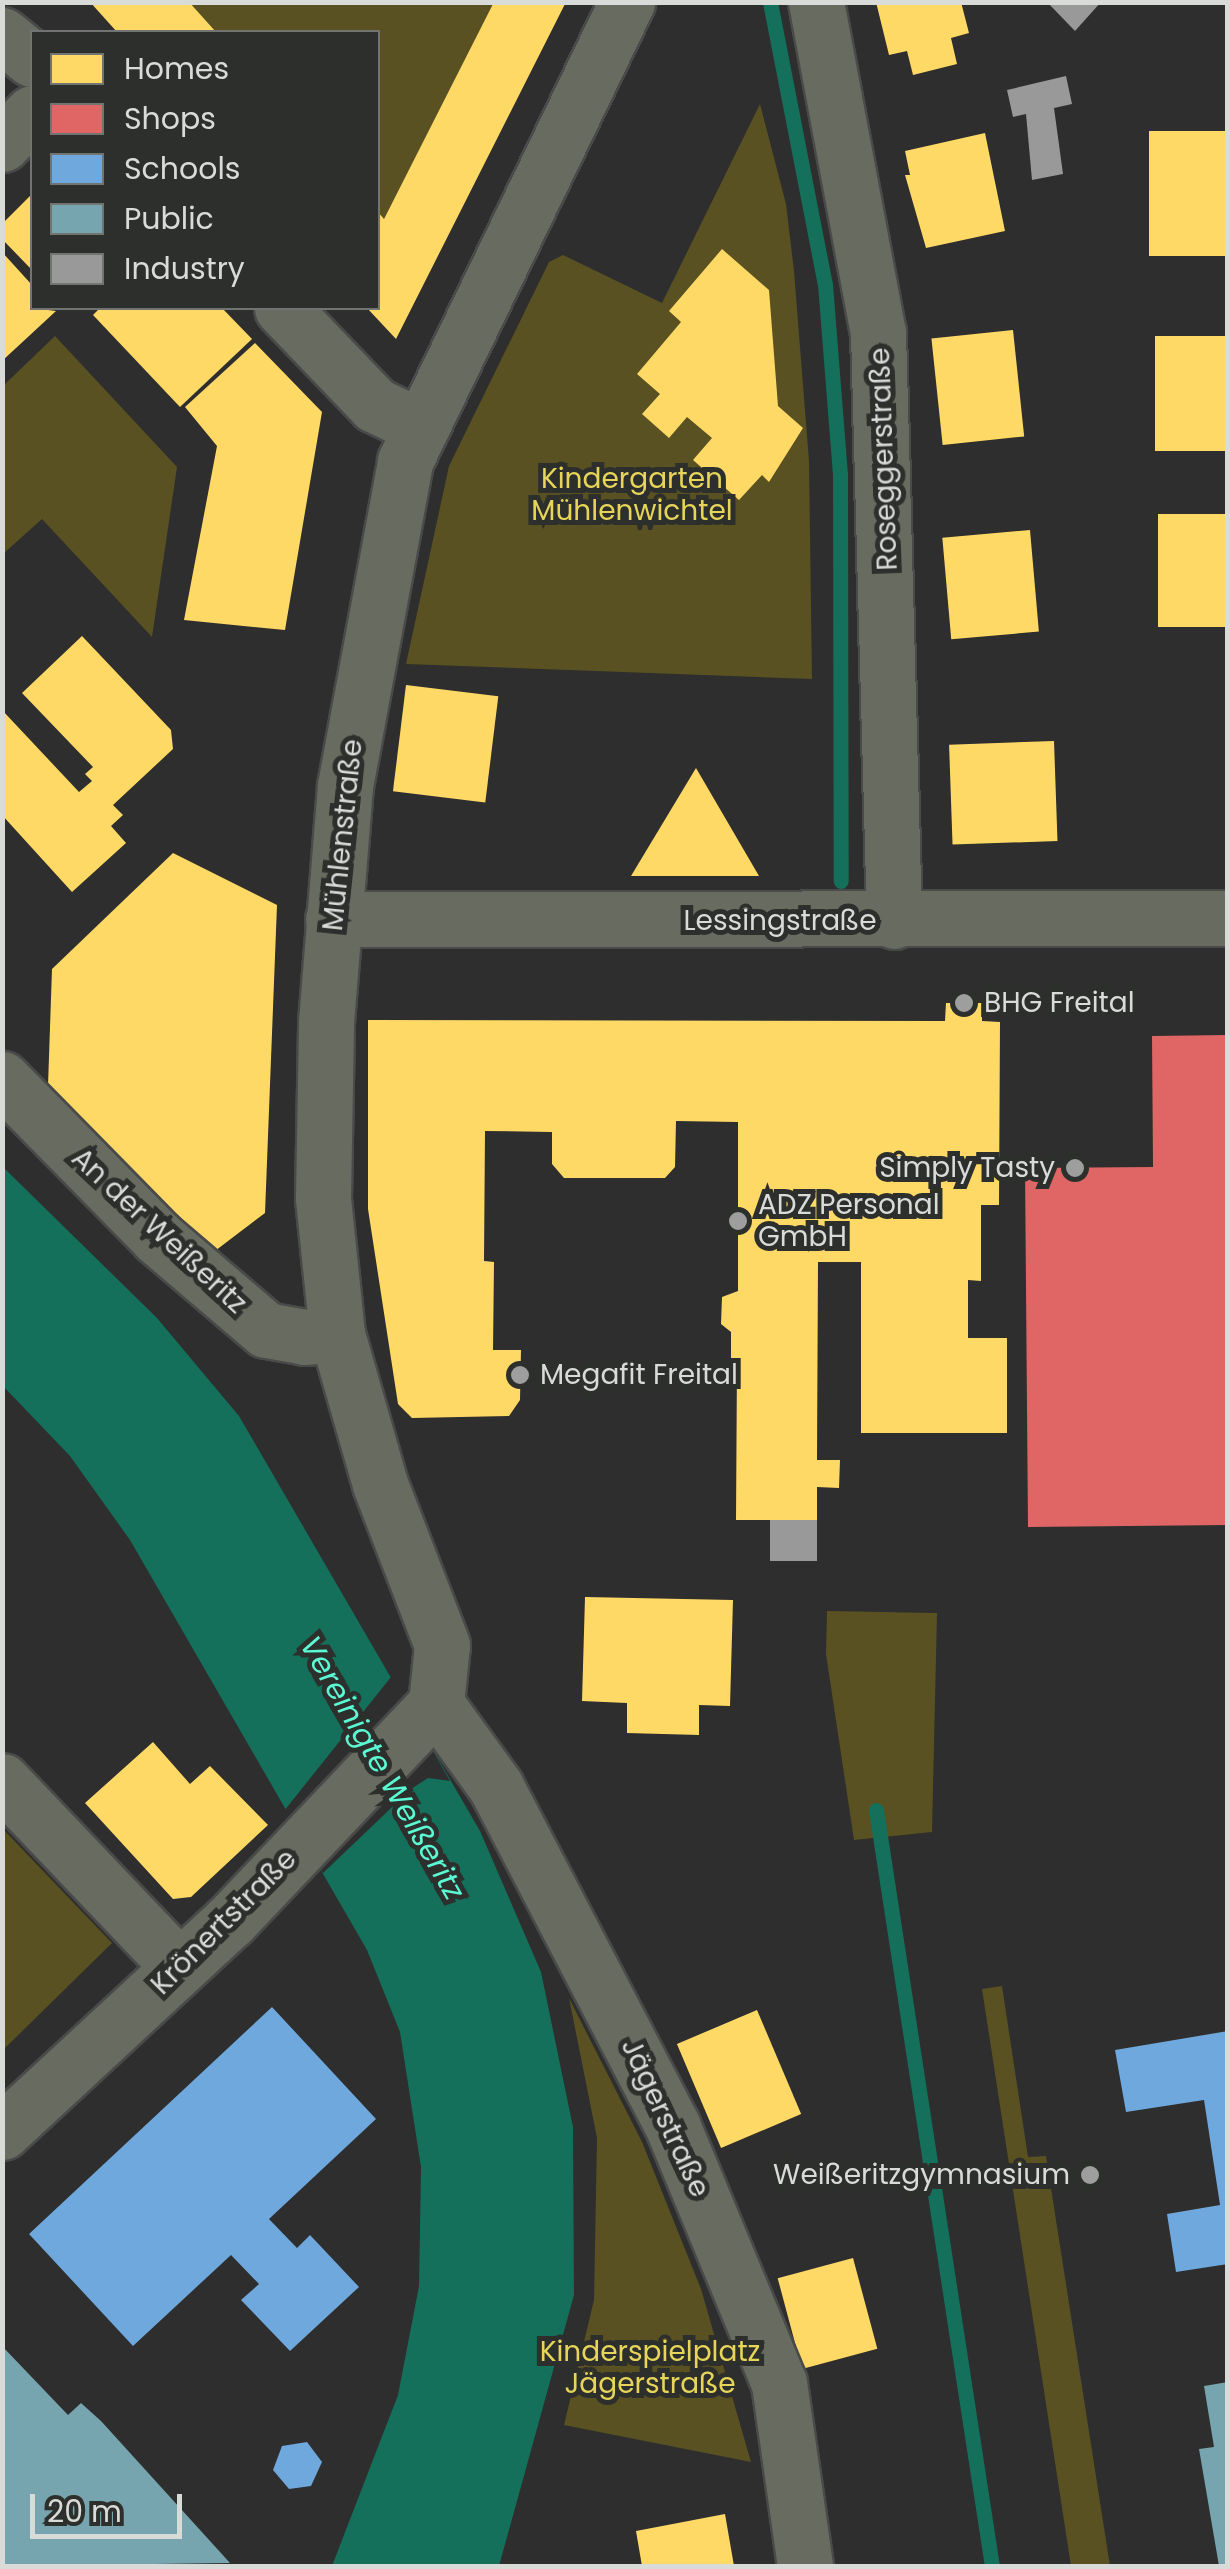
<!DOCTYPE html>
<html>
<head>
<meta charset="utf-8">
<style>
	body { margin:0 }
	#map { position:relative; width:1230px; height:2569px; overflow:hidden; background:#2d2e2d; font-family:Poppins,sans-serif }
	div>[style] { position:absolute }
	.green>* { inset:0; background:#595121 }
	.water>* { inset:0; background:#146f5b }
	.pier>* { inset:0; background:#2d2e2d }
	.homes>* { inset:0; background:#ffd966; transform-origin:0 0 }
	.shops>* { inset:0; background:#e06666 }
	.schools>* { inset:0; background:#6fa8dc }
	.public>* { inset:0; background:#76a5af }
	.industry>* { inset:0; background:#999; transform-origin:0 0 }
	.stream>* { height:15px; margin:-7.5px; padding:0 7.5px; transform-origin:7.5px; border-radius:7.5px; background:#146f5b }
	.roads { filter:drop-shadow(2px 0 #494a49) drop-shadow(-2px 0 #494a49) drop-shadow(0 2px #494a49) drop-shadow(0 -2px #494a49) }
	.minor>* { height:55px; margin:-27.5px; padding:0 27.5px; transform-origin:27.5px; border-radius:27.5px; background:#686b60 }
	.dots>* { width:28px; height:28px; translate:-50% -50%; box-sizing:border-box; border:5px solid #2d2f2c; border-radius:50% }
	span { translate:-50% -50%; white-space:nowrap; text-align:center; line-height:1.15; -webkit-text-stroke:10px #2d2f2c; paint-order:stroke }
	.street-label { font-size:28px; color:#d9dbd9 }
	.park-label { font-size:28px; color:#e7d559 }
	.poi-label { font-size:28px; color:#d9dbd9 }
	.left { translate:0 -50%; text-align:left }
	.right { translate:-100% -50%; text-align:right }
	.water-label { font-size:30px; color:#5af9d3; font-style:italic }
	.frame { position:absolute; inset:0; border:5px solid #d9dbd9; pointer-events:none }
	.legend { position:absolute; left:30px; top:30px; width:350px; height:280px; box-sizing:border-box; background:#2d2f2c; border:2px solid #727471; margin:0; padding:12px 18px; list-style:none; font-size:30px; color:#d9dbd9 }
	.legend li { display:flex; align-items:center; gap:20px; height:50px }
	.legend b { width:50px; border:2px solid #727471 }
	.scale { position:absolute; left:30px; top:2494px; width:152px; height:45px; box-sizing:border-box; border:5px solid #d9dbd9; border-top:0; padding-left:12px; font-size:30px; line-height:35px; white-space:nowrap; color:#d9dbd9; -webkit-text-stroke:8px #2d2f2c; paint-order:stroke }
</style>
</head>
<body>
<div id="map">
	<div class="green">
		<div style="clip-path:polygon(189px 3px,494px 3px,384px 219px,378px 212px,378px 32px,216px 32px)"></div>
		<div style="clip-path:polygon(760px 104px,786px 204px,794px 271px,809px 461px,812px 679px,406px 664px,449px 466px,549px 262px,563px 255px,662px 303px)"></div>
		<div style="clip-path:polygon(55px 336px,177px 467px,152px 637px,42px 519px,3px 554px,3px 386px)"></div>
		<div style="clip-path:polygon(827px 1611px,937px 1613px,932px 1832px,854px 1840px,826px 1654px)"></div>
		<div style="clip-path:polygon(3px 1829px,112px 1943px,3px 2050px)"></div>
		<div style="clip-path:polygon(1002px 1986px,1028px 2157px,1046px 2156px,1110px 2566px,1071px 2566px,982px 1989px)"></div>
		<div style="clip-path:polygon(569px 1998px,642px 2142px,701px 2289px,751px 2462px,564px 2425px,594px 2300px,597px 2138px)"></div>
	</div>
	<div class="water">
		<div style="clip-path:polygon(2px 1166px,157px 1318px,239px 1416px,480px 1831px,541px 1972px,573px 2127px,574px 2295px,499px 2566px,332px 2566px,398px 2395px,419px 2286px,421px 2167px,400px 2032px,367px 1950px,130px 1540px,70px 1456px,3px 1386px)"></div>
	</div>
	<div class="pier">
		<div style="clip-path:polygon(391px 1677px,450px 1781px,428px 1778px,411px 1789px,323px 1873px,284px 1811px)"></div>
	</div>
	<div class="homes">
		<div style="clip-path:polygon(90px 2px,189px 2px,216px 32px,117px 32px)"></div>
		<div style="clip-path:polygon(494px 2px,566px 2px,396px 339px,367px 308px,378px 308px,378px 212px,384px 219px)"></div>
		<div style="clip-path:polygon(876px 2px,961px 2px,969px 33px,951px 38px,957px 64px,913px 75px,907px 51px,889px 55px)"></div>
		<div style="left:1228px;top:131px;width:125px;height:79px;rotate:90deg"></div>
		<div style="clip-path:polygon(985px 133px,1005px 231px,926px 248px,905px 175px,910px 175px,905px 151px)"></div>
		<div style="clip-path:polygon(32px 194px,32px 270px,2px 239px,2px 224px)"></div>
		<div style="clip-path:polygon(722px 249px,769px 290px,778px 406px,803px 428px,769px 482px,762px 475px,739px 500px,693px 460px,712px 438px,687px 417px,669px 438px,642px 414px,660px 394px,637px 374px,681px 322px,669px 311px)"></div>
		<div style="clip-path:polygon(2px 252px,32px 285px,32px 308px,56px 311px,2px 361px)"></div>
		<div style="clip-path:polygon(100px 308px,222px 308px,252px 339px,180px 407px,93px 315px)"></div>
		<div style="left:1013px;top:330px;width:107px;height:82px;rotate:84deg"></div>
		<div style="left:1228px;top:336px;width:115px;height:73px;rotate:90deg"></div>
		<div style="clip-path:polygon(255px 343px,322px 412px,285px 630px,184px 620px,217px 446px,185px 407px)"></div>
		<div style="left:1228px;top:514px;width:113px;height:70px;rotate:90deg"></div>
		<div style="left:1030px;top:530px;width:102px;height:88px;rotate:85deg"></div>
		<div style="clip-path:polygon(82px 636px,171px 730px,173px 749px,113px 805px,123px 815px,111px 826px,126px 843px,72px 892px,2px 815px,2px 710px,79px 792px,92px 781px,85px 774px,93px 767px,22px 693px)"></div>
		<div style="left:406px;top:685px;width:93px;height:107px;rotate:7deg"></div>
		<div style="left:1054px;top:741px;width:100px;height:105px;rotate:88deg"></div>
		<div style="clip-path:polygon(696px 768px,759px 876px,631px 876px)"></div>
		<div style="clip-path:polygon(173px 853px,277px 905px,265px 1213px,211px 1254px,48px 1086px,52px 969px)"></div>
		<div style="clip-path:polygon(946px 1003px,982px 1003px,982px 1021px,1000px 1022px,999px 1205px,981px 1205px,981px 1281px,968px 1280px,968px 1338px,1007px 1338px,1007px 1433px,861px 1433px,861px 1262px,818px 1262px,817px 1460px,840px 1460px,839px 1488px,817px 1487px,817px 1520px,736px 1520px,737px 1359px,731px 1359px,731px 1332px,721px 1324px,722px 1297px,738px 1291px,738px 1122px,676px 1121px,675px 1167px,665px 1178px,564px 1178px,552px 1164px,552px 1132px,485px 1131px,484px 1261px,494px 1262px,493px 1350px,521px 1350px,520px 1400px,509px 1416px,412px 1418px,398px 1404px,368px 1209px,368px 1020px,945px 1021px)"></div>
		<div style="clip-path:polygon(585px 1597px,733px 1600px,730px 1706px,699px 1705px,699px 1735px,627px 1733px,627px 1703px,582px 1701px)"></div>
		<div style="clip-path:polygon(153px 1742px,190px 1784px,210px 1766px,268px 1825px,191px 1897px,173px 1899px,85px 1803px)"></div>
		<div style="left:757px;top:2010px;width:113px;height:87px;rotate:67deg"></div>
		<div style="left:853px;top:2258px;width:94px;height:78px;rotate:75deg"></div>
		<div style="clip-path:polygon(725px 2514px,734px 2566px,642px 2566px,636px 2531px)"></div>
	</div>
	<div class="shops">
		<div style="clip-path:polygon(1228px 1035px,1228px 1525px,1028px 1527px,1025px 1168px,1153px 1167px,1152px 1036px)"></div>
	</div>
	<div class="schools">
		<div style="clip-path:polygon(272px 2007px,376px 2119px,269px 2219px,297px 2248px,310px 2235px,359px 2287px,290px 2351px,241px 2300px,259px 2284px,231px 2255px,133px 2346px,29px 2234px)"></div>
		<div style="clip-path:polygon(1228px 2031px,1228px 2264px,1176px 2272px,1167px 2214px,1220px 2205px,1204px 2100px,1126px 2112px,1115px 2050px)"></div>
		<div style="clip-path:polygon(307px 2442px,322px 2462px,311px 2486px,289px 2489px,273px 2470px,282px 2446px)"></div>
	</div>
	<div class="public">
		<div style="clip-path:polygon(2px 2346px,68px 2415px,81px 2403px,101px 2421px,230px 2563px,2px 2566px)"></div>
		<div style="clip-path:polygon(1228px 2382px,1228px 2566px,1219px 2566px,1199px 2449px,1214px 2447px,1204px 2386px)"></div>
	</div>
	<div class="industry">
		<div style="clip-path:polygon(1047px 2px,1101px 2px,1075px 31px)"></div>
		<div style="clip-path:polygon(1066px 76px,1072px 104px,1054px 108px,1063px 174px,1032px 180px,1026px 114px,1013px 117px,1007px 90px)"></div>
		<div style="left:770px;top:1520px;width:47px;height:41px"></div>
	</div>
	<div class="stream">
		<div style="left:770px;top:2px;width:287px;rotate:79deg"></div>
		<div style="left:825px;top:284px;width:191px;rotate:85.5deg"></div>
		<div style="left:840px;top:474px;width:407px;rotate:89.9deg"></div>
		<div style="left:876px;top:1810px;width:765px;rotate:81.28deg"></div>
	</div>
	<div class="roads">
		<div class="minor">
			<div style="left:816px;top:2px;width:336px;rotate:79.4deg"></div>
			<div style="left:878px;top:332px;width:589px;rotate:88.44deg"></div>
			<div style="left:2px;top:35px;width:38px;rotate:39deg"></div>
			<div style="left:2px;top:144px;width:43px;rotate:-45.9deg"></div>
			<div style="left:282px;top:308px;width:134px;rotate:46.2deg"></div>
			<div style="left:375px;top:405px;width:49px;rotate:25.5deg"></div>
			<div style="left:333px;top:919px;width:895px;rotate:-0.06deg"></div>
			<div style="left:2px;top:1079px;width:221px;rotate:45.5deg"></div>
			<div style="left:157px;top:1237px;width:143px;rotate:40.5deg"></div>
			<div style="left:266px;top:1330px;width:39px;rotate:10deg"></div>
			<div style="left:304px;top:1337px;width:33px;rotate:-5deg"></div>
			<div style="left:436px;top:1704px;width:59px;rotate:-84.2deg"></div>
			<div style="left:442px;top:1645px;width:173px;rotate:-111.1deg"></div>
			<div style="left:380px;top:1484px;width:156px;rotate:-106deg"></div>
			<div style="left:337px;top:1334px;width:137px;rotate:-95.9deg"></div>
			<div style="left:323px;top:1198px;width:176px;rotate:-89deg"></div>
			<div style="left:326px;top:1022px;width:237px;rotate:-85.4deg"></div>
			<div style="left:345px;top:786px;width:330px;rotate:-79.5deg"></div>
			<div style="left:405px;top:461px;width:510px;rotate:-64.19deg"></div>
			<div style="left:436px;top:1704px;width:102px;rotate:54.1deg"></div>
			<div style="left:496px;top:1787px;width:381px;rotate:62.5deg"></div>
			<div style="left:672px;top:2125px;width:279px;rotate:67.5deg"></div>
			<div style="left:779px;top:2383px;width:185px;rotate:81.9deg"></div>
			<div style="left:2px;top:1781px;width:257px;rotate:46.4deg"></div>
			<div style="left:2px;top:2132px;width:311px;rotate:-42.8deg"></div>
			<div style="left:230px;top:1921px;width:299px;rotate:-46.5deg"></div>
		</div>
	</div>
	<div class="dots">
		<div style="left:964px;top:1003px;background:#9d9e9d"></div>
		<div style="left:1075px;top:1168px;background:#9d9e9d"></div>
		<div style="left:738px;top:1221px;background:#9d9e9d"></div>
		<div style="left:520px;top:1375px;background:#9d9e9d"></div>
		<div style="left:1090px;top:2175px;background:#9d9e9d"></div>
	</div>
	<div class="street-label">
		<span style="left:884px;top:459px;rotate:-92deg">Roseggerstraße</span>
		<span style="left:343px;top:835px;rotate:-84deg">Mühlenstraße</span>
		<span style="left:780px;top:921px">Lessingstraße</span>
		<span style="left:159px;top:1231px;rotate:43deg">An der Weißeritz</span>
		<span style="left:224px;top:1922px;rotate:-45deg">Krönertstraße</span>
		<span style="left:665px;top:2118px;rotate:65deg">Jägerstraße</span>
	</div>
	<div class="park-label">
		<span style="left:632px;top:495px">Kindergarten<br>Mühlenwichtel</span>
		<span style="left:650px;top:2368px">Kinderspielplatz<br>Jägerstraße</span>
	</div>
	<div class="poi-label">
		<span class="left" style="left:984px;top:1003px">BHG Freital</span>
		<span class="right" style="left:1055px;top:1168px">Simply Tasty</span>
		<span class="left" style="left:758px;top:1221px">ADZ Personal<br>GmbH</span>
		<span class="left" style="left:540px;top:1375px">Megafit Freital</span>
		<span class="right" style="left:1070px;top:2175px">Weißeritzgymnasium</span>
	</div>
	<div class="water-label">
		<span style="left:382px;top:1768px;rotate:60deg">Vereinigte Weißeritz</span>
	</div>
	<div class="frame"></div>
	<ul class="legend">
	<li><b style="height:28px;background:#ffd966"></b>Homes</li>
	<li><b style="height:28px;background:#e06666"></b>Shops</li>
	<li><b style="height:28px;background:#6fa8dc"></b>Schools</li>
	<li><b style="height:28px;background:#76a5af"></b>Public</li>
	<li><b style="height:28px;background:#999"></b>Industry</li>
	</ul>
	<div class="scale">20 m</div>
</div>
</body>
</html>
